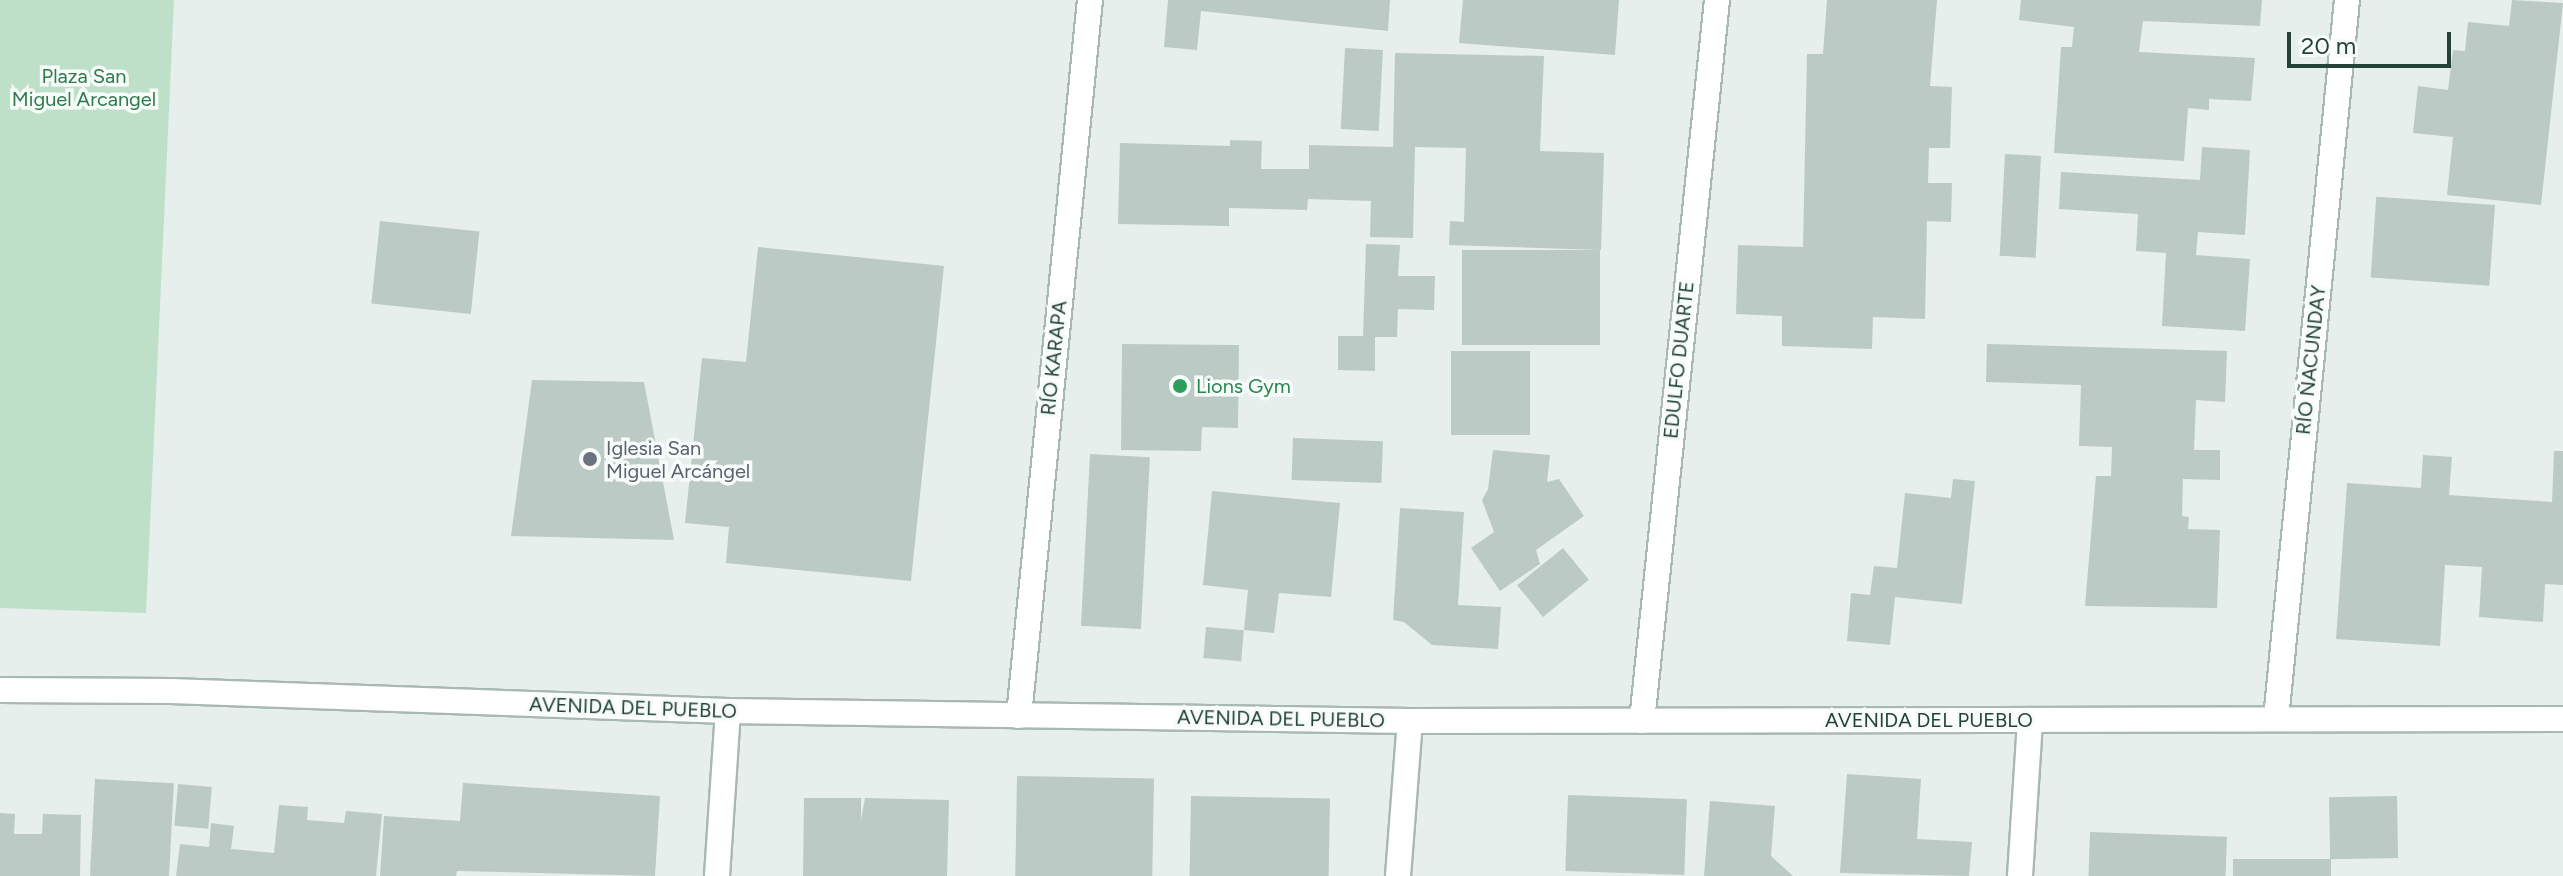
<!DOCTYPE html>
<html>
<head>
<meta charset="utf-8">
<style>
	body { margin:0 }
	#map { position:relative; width:2563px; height:876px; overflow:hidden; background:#e6efeb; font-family:Figtree,sans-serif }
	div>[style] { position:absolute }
	.green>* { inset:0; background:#bfe0c8 }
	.building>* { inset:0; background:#bbcac4; transform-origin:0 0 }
	.roads { filter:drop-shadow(2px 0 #a8b8b2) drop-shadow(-2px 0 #a8b8b2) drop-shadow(0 2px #a8b8b2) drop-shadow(0 -2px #a8b8b2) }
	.minor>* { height:24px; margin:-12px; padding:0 12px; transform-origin:12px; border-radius:12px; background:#fff }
	.dots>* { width:22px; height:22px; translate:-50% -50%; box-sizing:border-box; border:4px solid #f7fbf9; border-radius:50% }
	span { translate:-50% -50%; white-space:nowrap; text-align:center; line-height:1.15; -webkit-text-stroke:7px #f7fbf9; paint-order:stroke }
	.park-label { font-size:20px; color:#2d7a4b }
	.street-label { font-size:20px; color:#24423a }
	.leisure-label { font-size:20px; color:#27864d }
	.left { translate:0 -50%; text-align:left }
	.worship-label { font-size:20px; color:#5b616d }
	.scale { position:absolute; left:2287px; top:32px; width:164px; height:36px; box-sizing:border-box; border:4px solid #24423a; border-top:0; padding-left:10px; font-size:24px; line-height:28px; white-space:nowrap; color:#24423a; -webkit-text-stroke:6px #f7fbf9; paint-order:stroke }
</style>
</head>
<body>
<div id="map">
	<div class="green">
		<div style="clip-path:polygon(0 0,174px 0,146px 613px,0 608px)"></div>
	</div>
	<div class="building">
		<div style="clip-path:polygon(1168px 0,1390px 0,1388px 31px,1201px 11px,1197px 50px,1164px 47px)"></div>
		<div style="clip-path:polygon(1463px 0,1619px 0,1615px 55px,1459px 43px)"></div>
		<div style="clip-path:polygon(1827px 0,1937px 0,1930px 86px,1952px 87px,1950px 148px,1929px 148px,1928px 183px,1952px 183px,1951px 222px,1927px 221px,1925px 319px,1873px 317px,1872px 349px,1782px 346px,1782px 316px,1736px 314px,1738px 245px,1803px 247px,1807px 54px,1823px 54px)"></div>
		<div style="clip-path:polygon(2021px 0,2262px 0,2260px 26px,2143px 21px,2139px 52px,2255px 58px,2251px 101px,2209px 99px,2209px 110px,2188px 108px,2184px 161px,2054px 153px,2061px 47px,2072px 47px,2074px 27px,2019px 20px)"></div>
		<div style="clip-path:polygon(2512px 0,2563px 3px,2541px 205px,2447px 195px,2453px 137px,2413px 133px,2418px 86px,2448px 90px,2453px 50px,2465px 51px,2468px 22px,2509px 26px)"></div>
		<div style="left:1345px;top:48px;width:38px;height:81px;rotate:3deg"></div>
		<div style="clip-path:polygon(1395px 53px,1544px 56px,1540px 151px,1604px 153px,1601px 250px,1449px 245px,1450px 221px,1464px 222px,1466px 148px,1415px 147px,1413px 238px,1370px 237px,1371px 201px,1308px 199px,1307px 210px,1229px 208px,1229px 226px,1118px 224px,1120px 143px,1230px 146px,1230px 140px,1262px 141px,1261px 169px,1309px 169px,1309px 145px,1393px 147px)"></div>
		<div style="clip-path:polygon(2202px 147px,2250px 150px,2245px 235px,2198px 232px,2196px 255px,2250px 259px,2245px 331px,2162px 326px,2166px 253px,2136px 251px,2138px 214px,2059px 209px,2061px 172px,2200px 180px)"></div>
		<div style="left:2005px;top:154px;width:36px;height:102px;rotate:3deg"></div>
		<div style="left:2495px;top:205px;width:81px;height:119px;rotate:94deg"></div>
		<div style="left:380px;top:221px;width:100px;height:83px;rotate:6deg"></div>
		<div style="clip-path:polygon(1366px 244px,1400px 245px,1398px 276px,1435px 276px,1434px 310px,1398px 309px,1397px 337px,1375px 337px,1375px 371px,1338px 370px,1338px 336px,1363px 336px)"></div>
		<div style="clip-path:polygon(758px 247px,944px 266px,911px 581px,726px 563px,729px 527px,685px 523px,702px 358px,746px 362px)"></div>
		<div style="left:1462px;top:250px;width:138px;height:95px"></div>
		<div style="clip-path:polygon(1122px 344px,1239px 345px,1238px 428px,1202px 427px,1201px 451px,1121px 450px)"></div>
		<div style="clip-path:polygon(1987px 344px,2227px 351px,2225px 402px,2196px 400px,2194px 450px,2220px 450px,2220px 480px,2183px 479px,2182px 516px,2189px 517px,2188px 529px,2220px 530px,2217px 608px,2085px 606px,2096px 476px,2111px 476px,2112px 447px,2079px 446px,2081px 385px,1986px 382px)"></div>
		<div style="left:1451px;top:351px;width:79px;height:84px"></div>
		<div style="clip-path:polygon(532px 380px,644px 382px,674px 540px,511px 536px)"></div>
		<div style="left:1293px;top:438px;width:90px;height:42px;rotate:2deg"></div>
		<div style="clip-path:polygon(1493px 450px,1550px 455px,1547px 482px,1559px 479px,1584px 516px,1536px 550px,1540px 564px,1500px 591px,1471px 548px,1494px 532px,1482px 500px,1488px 489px)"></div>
		<div style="clip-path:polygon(2554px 451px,2563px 451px,2563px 585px,2545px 584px,2543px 622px,2479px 617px,2482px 567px,2445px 565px,2440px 646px,2336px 639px,2347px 483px,2421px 488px,2423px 455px,2452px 457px,2449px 495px,2552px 502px)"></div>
		<div style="left:1090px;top:454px;width:60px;height:172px;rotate:3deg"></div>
		<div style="clip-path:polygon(1953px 479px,1975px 481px,1962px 604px,1895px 597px,1890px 645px,1847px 641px,1851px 593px,1870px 595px,1874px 566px,1897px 568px,1905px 493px,1951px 498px)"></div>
		<div style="clip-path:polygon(1212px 491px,1340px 503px,1331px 597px,1279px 593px,1274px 633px,1244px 630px,1248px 590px,1203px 585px)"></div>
		<div style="clip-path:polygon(1400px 508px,1464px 512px,1458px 605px,1501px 607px,1498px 649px,1432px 645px,1404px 622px,1393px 620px)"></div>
		<div style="left:1563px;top:548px;width:41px;height:59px;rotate:51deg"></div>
		<div style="left:1206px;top:627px;width:38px;height:31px;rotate:5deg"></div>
		<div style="clip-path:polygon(1847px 774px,1921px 779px,1917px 839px,1972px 842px,1969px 876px,1840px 873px)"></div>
		<div style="left:1017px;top:776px;width:137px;height:100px;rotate:1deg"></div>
		<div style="left:95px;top:779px;width:79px;height:97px;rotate:3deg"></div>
		<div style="clip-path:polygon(463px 783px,660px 796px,655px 876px,457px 871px,456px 876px,380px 876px,384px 816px,460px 821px)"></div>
		<div style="left:178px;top:784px;width:34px;height:42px;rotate:5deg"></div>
		<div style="left:1568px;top:795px;width:119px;height:76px;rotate:2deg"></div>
		<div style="left:1191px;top:796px;width:139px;height:80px;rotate:1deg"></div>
		<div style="left:2397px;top:796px;width:62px;height:68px;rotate:89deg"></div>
		<div style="clip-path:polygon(804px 798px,861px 798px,861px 820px,865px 798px,949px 800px,947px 876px,803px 876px)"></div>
		<div style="clip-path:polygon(1710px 801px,1775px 806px,1771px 856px,1793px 876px,1704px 876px)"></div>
		<div style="clip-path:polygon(279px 805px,308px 807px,307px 820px,344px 823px,346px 811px,382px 814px,376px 876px,176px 876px,180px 844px,209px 847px,211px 823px,234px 826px,231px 849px,274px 853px)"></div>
		<div style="clip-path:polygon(0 813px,15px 814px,14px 834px,42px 834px,43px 814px,81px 815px,80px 876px,0 876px)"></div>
		<div style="left:2090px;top:832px;width:137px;height:44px;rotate:2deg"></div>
		<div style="left:2331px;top:859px;width:17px;height:98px;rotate:90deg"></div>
	</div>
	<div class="roads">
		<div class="minor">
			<div style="left:0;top:690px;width:171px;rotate:0.3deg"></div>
			<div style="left:171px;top:691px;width:557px;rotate:2.06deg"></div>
			<div style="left:728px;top:711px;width:682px;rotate:0.84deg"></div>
			<div style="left:1410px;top:721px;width:1153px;rotate:-0.1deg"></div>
			<div style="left:1019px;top:716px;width:720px;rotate:-84.34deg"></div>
			<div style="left:2276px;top:719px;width:722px;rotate:-84.36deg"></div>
			<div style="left:1642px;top:721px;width:725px;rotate:-84.06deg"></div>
			<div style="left:717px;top:876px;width:165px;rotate:-86.2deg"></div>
			<div style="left:1398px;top:876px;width:155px;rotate:-85.6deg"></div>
			<div style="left:2020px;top:876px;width:156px;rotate:-86.3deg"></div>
		</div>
	</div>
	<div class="dots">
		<div style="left:1180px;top:386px;background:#2e9e5b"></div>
		<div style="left:590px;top:459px;background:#6b7280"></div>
	</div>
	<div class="park-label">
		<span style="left:84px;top:88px">Plaza San<br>Miguel Arcangel</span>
	</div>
	<div class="street-label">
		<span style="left:1054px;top:358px;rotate:-84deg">RÍO KARAPA</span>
		<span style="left:1679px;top:360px;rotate:-84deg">EDULFO DUARTE</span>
		<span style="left:2311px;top:360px;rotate:-84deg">RÍO ÑACUNDAY</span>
		<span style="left:633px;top:708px;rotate:2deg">AVENIDA DEL PUEBLO</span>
		<span style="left:1281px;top:719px;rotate:1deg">AVENIDA DEL PUEBLO</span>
		<span style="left:1929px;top:720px">AVENIDA DEL PUEBLO</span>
	</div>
	<div class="leisure-label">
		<span class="left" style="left:1196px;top:386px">Lions Gym</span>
	</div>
	<div class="worship-label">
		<span class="left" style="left:606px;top:460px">Iglesia San<br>Miguel Arcángel</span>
	</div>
	<div class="scale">20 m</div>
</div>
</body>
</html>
